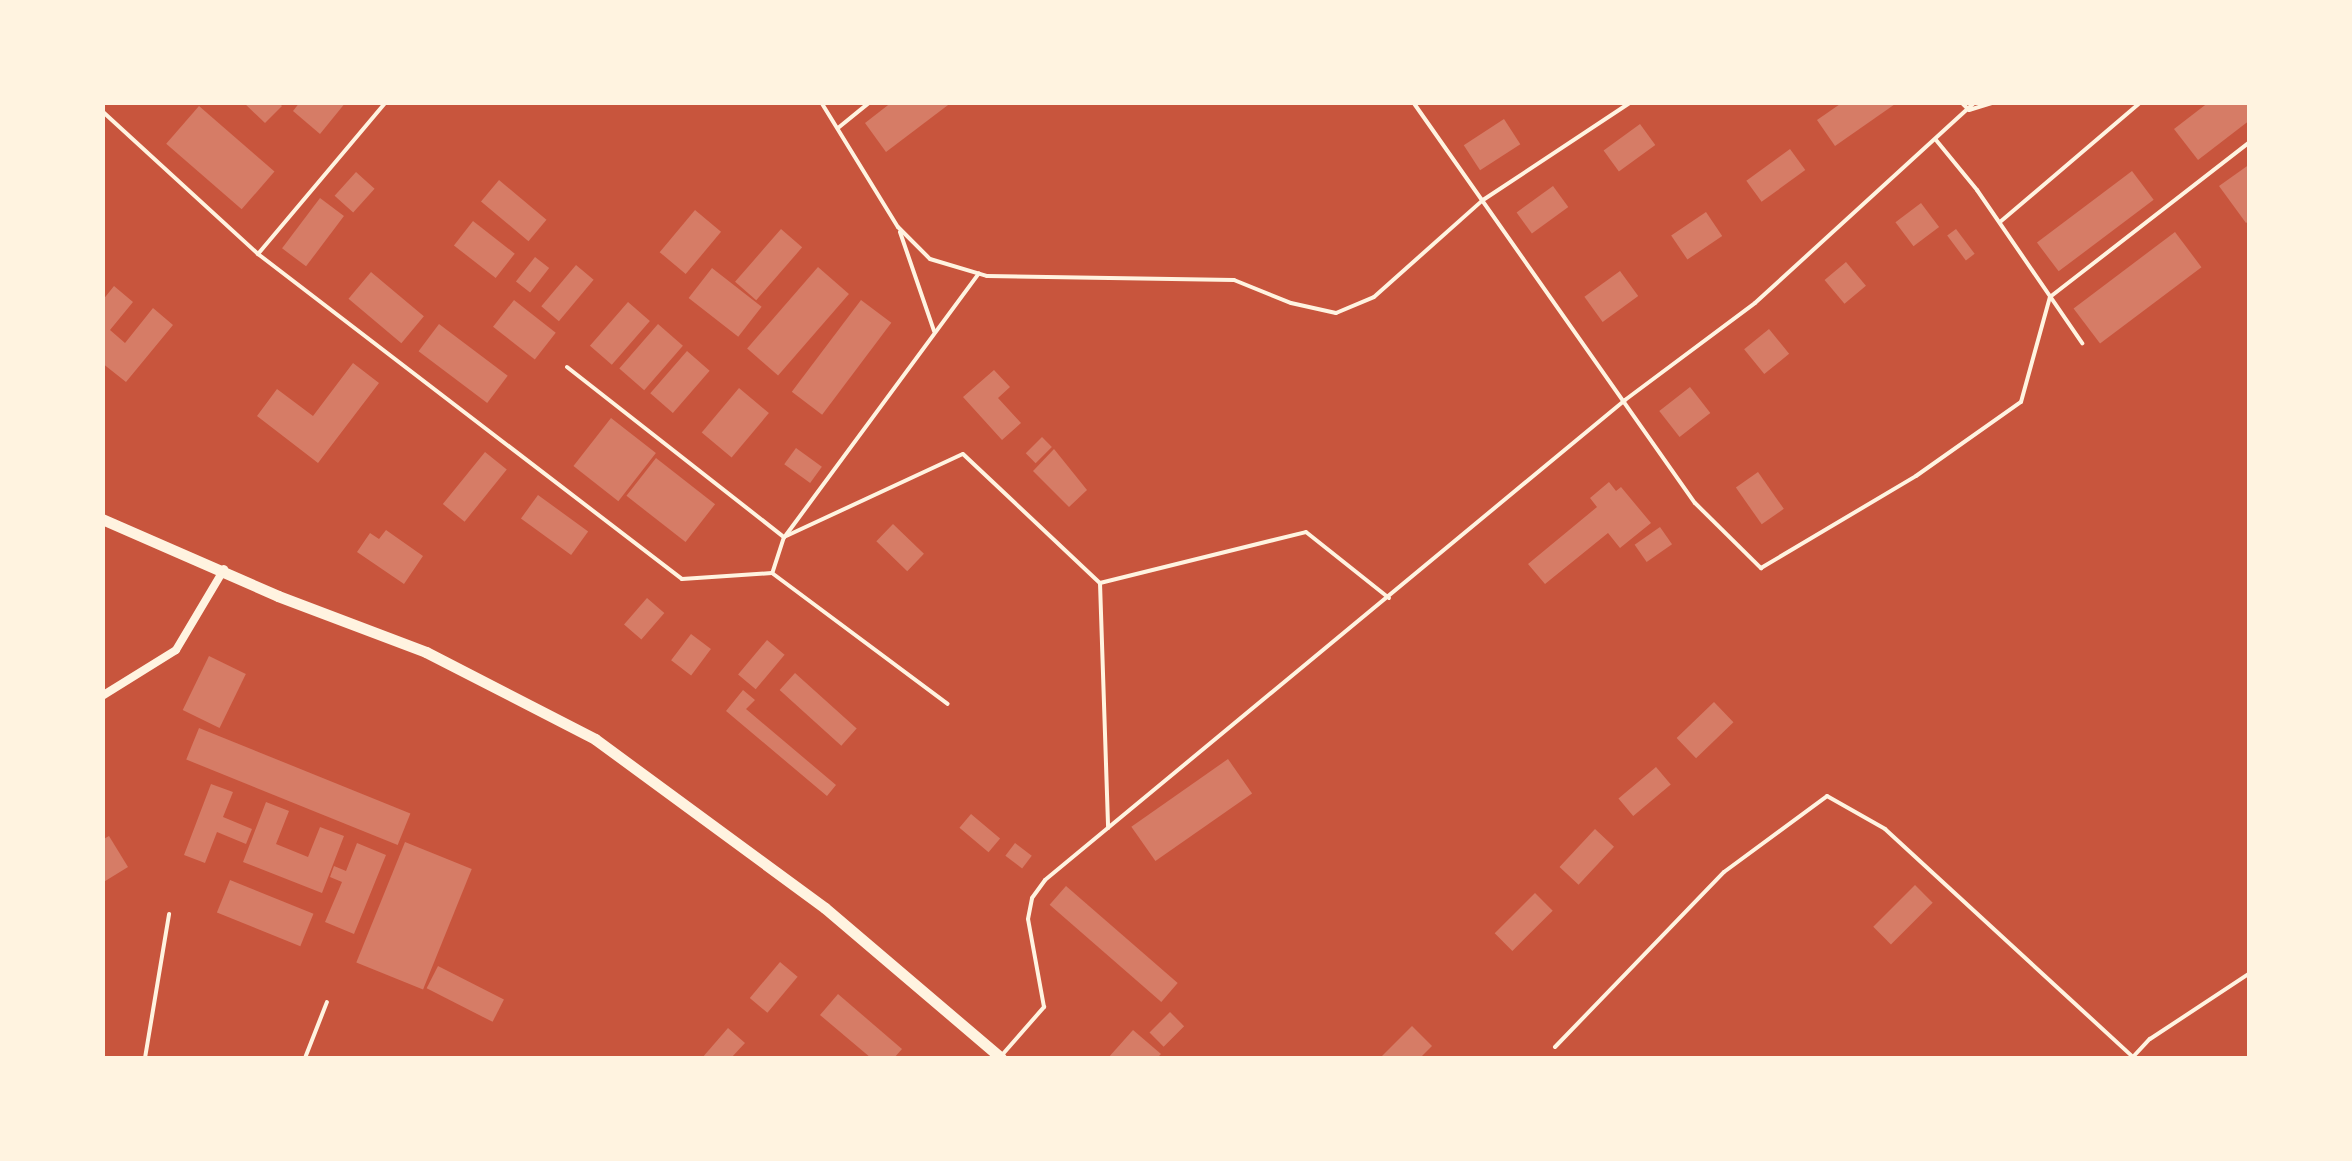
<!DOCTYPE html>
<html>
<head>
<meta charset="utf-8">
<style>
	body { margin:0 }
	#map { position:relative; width:2352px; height:1161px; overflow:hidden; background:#c8553d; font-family:"Golos Text",sans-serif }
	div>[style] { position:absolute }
	.building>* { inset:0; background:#d67c66; transform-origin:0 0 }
	.service>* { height:4px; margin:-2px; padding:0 2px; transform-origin:2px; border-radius:2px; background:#fff3e0 }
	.minor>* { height:8px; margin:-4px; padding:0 4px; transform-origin:4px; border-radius:4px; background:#fff3e0 }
	.secondary>* { height:11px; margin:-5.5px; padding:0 5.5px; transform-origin:5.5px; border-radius:5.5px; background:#fff3e0 }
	span { translate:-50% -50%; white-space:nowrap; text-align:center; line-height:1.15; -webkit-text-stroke:10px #fff3e0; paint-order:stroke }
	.frame { position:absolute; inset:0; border:105px solid #fff3e0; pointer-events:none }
</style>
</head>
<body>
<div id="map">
	<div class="building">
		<div style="clip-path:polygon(243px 102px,278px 102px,282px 106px,265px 123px)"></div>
		<div style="clip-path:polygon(300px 102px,346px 102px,320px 134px,293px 111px)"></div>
		<div style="clip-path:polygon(892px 102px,952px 102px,886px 152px,865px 123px)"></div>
		<div style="clip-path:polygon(1843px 102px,1898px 102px,1835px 146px,1817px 120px)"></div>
		<div style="clip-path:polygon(2209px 102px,2250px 102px,2250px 120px,2198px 160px,2174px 129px)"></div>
		<div style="left:199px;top:106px;width:100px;height:50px;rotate:41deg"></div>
		<div style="left:1504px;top:119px;width:30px;height:48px;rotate:57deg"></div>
		<div style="left:1640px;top:124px;width:26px;height:45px;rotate:54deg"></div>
		<div style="left:1790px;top:149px;width:26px;height:54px;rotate:54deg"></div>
		<div style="clip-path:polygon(2250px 164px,2250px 220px,2246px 223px,2219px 186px)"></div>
		<div style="left:2132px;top:171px;width:36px;height:119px;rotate:53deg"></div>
		<div style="left:356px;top:172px;width:25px;height:32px;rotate:42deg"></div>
		<div style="left:499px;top:180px;width:62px;height:28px;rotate:40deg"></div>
		<div style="left:1553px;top:186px;width:26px;height:45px;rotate:54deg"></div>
		<div style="left:320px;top:198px;width:30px;height:63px;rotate:37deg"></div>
		<div style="left:1921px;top:203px;width:30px;height:32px;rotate:53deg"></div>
		<div style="left:695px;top:210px;width:34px;height:55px;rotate:40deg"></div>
		<div style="left:1706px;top:212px;width:29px;height:42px;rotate:56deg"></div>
		<div style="left:473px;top:221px;width:53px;height:31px;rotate:38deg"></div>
		<div style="left:781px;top:229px;width:28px;height:70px;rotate:41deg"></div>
		<div style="left:1956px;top:229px;width:31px;height:11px;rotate:53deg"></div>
		<div style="left:2175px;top:232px;width:44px;height:127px;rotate:53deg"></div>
		<div style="left:535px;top:257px;width:18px;height:31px;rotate:38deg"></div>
		<div style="left:1846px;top:262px;width:31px;height:28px;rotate:50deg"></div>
		<div style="left:576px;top:265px;width:23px;height:54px;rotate:40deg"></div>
		<div style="left:818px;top:267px;width:41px;height:108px;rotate:41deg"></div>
		<div style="left:712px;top:268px;width:63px;height:38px;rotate:38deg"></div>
		<div style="left:1620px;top:271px;width:31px;height:44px;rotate:54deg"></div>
		<div style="left:371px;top:272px;width:69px;height:35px;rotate:40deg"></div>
		<div style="clip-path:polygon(114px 286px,133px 302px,110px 330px,125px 343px,153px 308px,173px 325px,126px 382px,102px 363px,102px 301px)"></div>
		<div style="left:514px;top:300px;width:53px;height:34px;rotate:38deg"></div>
		<div style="left:861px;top:300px;width:38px;height:115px;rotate:37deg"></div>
		<div style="left:628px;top:302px;width:29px;height:58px;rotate:41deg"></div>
		<div style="left:439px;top:324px;width:86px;height:34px;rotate:37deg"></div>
		<div style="left:658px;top:324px;width:33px;height:59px;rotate:41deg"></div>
		<div style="left:1769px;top:329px;width:32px;height:32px;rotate:51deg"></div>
		<div style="left:687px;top:351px;width:30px;height:56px;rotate:41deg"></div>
		<div style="clip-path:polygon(353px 363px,379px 383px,318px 463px,257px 416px,277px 389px,313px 416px)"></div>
		<div style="clip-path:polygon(994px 370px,1010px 387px,998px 398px,1021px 423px,1002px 440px,963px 397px)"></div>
		<div style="left:1690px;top:387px;width:33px;height:39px;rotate:52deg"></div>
		<div style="left:739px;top:388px;width:39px;height:58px;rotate:40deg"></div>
		<div style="left:611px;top:418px;width:57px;height:61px;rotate:38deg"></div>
		<div style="left:1042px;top:437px;width:14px;height:23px;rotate:45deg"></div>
		<div style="left:796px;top:448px;width:32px;height:20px;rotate:36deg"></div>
		<div style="clip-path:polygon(1054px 449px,1087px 490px,1069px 507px,1033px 471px)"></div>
		<div style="left:485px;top:452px;width:28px;height:67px;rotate:39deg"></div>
		<div style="left:656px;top:458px;width:75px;height:48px;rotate:38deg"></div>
		<div style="left:1758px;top:472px;width:45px;height:27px;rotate:55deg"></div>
		<div style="clip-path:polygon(1609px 482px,1616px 491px,1621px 487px,1651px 523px,1620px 548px,1608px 533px,1545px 584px,1528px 564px,1597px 507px,1590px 498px)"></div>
		<div style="left:538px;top:495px;width:62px;height:29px;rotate:36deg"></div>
		<div style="left:893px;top:524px;width:43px;height:24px;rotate:44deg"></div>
		<div style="left:1660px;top:527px;width:21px;height:31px;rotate:55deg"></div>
		<div style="clip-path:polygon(386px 530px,423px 556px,404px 584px,357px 552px,370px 533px,379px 539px)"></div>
		<div style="left:647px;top:598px;width:23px;height:35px;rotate:41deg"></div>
		<div style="left:691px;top:634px;width:25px;height:33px;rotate:37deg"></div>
		<div style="left:767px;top:640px;width:23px;height:45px;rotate:40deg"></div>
		<div style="left:209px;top:656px;width:41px;height:60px;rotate:26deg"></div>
		<div style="left:795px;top:673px;width:83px;height:23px;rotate:42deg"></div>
		<div style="clip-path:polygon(743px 690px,755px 700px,746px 709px,836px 785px,827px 796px,726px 711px)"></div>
		<div style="left:1714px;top:702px;width:28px;height:52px;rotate:46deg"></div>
		<div style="left:199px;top:728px;width:228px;height:34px;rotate:22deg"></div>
		<div style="left:1228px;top:759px;width:42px;height:118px;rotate:55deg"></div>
		<div style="left:1656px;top:767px;width:23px;height:49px;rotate:50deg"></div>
		<div style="clip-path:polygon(211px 784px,233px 792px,223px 817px,252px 829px,246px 844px,217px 832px,205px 863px,184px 855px)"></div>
		<div style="clip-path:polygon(266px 802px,289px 811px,276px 844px,308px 857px,320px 827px,344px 836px,322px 893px,243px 862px)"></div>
		<div style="left:971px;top:814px;width:38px;height:18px;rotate:40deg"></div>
		<div style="left:1595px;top:829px;width:26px;height:52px;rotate:43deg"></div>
		<div style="clip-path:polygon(109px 836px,128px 867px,102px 883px,102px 840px)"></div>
		<div style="left:405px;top:842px;width:72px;height:130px;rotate:22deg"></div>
		<div style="clip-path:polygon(357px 843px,386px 855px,354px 934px,325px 922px,342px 882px,330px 877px,334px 866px,346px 871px)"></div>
		<div style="left:1015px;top:843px;width:21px;height:16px;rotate:37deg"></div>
		<div style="left:230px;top:880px;width:90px;height:35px;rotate:22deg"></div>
		<div style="left:1915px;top:885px;width:25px;height:59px;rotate:45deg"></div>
		<div style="left:1066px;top:886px;width:148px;height:25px;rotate:41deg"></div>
		<div style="left:1535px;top:893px;width:25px;height:57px;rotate:45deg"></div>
		<div style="left:780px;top:962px;width:23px;height:47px;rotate:40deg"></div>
		<div style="left:438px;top:966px;width:74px;height:25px;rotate:27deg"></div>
		<div style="clip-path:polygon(838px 994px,902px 1049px,894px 1058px,871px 1058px,820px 1015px)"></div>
		<div style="left:1170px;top:1012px;width:20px;height:29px;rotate:45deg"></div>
		<div style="clip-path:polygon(1412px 1026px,1432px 1046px,1420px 1058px,1380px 1058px)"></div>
		<div style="clip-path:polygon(728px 1028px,745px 1043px,731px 1058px,702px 1058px)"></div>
		<div style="clip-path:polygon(1133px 1030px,1161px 1054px,1157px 1058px,1108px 1058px)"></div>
	</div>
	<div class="service">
		<div style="left:821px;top:102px;width:147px;rotate:58.4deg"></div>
		<div style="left:898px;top:227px;width:45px;rotate:45deg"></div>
		<div style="left:930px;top:259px;width:59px;rotate:16.6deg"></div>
		<div style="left:987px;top:276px;width:247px;rotate:0.9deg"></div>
		<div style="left:1234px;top:280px;width:61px;rotate:22deg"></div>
		<div style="left:1291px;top:303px;width:46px;rotate:12.5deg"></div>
		<div style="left:1336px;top:313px;width:41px;rotate:-22.8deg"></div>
		<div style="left:1374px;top:297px;width:146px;rotate:-41.7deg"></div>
		<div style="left:1483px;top:200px;width:178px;rotate:-33.5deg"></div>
		<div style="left:1413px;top:102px;width:490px;rotate:54.9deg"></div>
		<div style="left:1695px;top:503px;width:93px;rotate:44.6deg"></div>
		<div style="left:1761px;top:568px;width:180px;rotate:-30.7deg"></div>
		<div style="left:1916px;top:476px;width:128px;rotate:-35.2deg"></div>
		<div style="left:2021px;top:402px;width:109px;rotate:-74.6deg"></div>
		<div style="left:2050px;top:297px;width:253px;rotate:-37.8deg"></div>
		<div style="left:1961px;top:102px;width:11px;rotate:45deg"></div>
		<div style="left:1969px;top:110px;width:27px;rotate:-17deg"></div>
		<div style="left:102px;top:111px;width:212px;rotate:42.5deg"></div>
		<div style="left:258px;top:254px;width:534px;rotate:37.47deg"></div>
		<div style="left:682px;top:579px;width:90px;rotate:-3.8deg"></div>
		<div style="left:838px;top:128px;width:41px;rotate:-39.1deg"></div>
		<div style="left:1936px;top:140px;width:65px;rotate:50.6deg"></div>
		<div style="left:1977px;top:190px;width:186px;rotate:55.5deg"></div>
		<div style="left:2000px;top:222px;width:185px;rotate:-40.4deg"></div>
		<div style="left:900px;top:232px;width:105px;rotate:71deg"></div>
		<div style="left:258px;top:254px;width:199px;rotate:-49.9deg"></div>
		<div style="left:567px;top:367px;width:276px;rotate:38.1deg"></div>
		<div style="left:784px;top:537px;width:38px;rotate:108deg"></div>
		<div style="left:772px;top:573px;width:219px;rotate:36.7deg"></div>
		<div style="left:786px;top:535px;width:325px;rotate:-53.6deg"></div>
		<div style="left:784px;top:537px;width:197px;rotate:-24.9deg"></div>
		<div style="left:963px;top:454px;width:188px;rotate:43.3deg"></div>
		<div style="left:1100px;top:583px;width:212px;rotate:-13.9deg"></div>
		<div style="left:1306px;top:532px;width:106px;rotate:38.5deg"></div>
		<div style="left:1100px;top:583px;width:245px;rotate:88.1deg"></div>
		<div style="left:1555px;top:1047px;width:243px;rotate:-46deg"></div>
		<div style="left:1724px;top:872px;width:128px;rotate:-36.4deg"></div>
		<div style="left:1827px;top:796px;width:67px;rotate:29.6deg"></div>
		<div style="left:1885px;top:829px;width:337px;rotate:42.6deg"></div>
		<div style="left:1002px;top:1055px;width:64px;rotate:-48.8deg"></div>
		<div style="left:1044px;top:1007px;width:89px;rotate:-100.3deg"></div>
		<div style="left:1028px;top:919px;width:21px;rotate:-79deg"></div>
		<div style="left:1032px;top:898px;width:22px;rotate:-54deg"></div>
		<div style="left:1045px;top:880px;width:753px;rotate:-39.61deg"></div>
		<div style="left:1625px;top:400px;width:162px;rotate:-36.7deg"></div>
		<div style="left:1755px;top:303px;width:298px;rotate:-42.4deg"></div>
		<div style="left:145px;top:1058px;width:146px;rotate:-80.5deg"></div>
		<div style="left:305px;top:1058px;width:60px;rotate:-68.6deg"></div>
		<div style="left:2132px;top:1058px;width:26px;rotate:-47deg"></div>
		<div style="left:2150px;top:1039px;width:120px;rotate:-33.4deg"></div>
	</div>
	<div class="minor">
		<div style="left:102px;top:696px;width:87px;rotate:-31.9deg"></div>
		<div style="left:176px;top:650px;width:94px;rotate:-59.3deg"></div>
	</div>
	<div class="secondary">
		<div style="left:102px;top:519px;width:192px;rotate:23.6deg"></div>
		<div style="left:278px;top:596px;width:158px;rotate:20.7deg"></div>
		<div style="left:426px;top:652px;width:190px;rotate:27.2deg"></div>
		<div style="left:595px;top:739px;width:285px;rotate:36.3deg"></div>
		<div style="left:825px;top:908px;width:231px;rotate:40.4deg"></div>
	</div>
	<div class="frame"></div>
</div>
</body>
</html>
